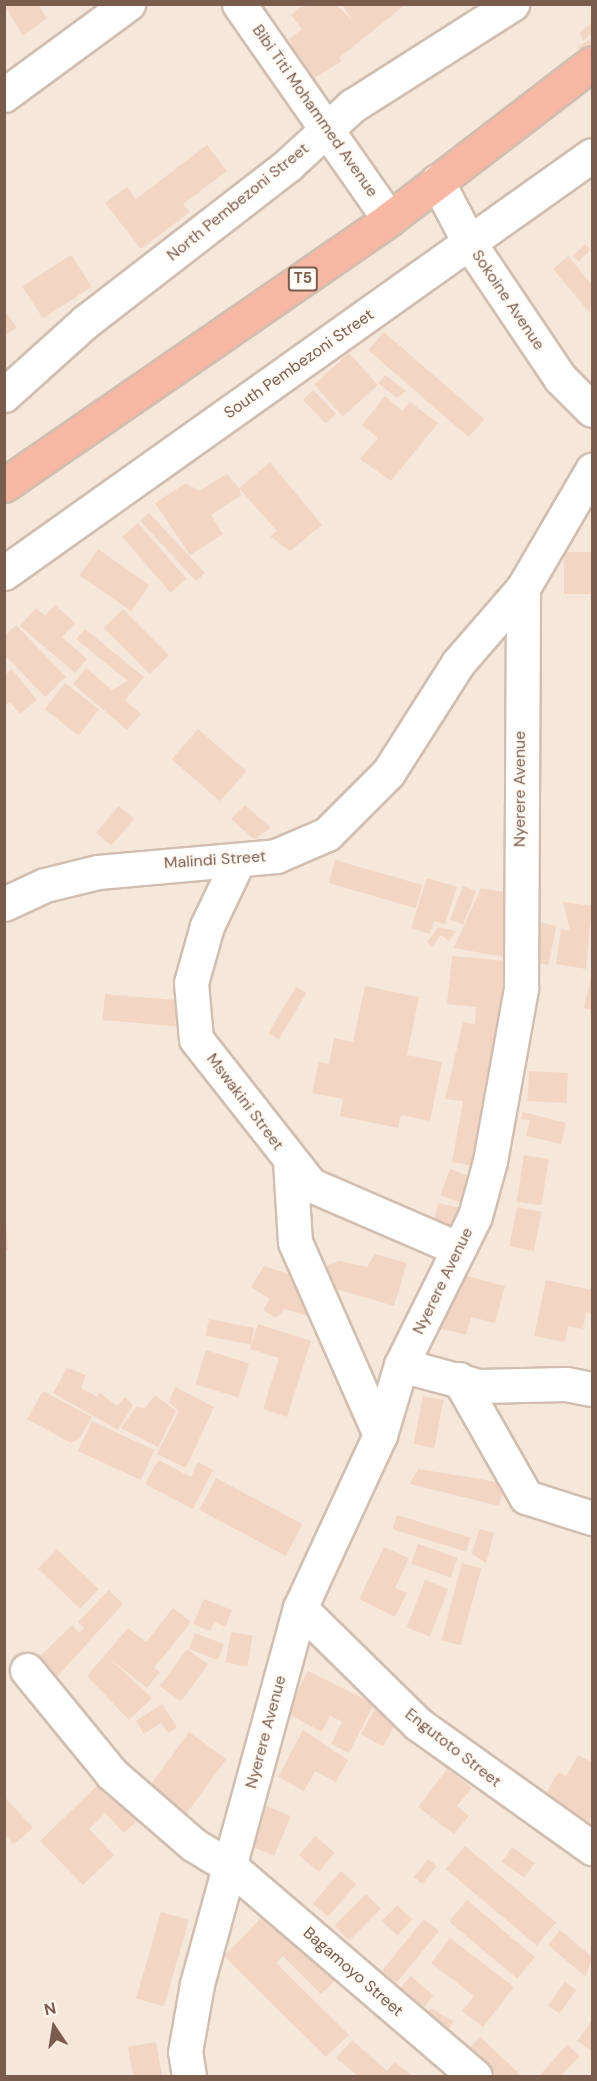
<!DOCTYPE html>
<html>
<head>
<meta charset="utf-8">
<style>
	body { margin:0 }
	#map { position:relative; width:597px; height:2081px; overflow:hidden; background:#fdf6ec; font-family:"DM Sans",sans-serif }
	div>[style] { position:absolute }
	.residential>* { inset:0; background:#f5e8da; transform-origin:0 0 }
	.building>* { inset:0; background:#f3d5c3; transform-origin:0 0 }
	.roads { filter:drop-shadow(2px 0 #d1beb0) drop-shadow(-2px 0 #d1beb0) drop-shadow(0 2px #d1beb0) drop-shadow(0 -2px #d1beb0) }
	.minor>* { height:33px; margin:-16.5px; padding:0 16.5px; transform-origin:16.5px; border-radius:16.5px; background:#fff }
	.highway>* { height:33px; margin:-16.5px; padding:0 16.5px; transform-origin:16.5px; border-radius:16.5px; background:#f7b7a3 }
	span { translate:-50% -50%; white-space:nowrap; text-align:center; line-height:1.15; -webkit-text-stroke:4.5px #fffaf3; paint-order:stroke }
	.shield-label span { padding:2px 4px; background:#fffaf3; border:2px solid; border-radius:4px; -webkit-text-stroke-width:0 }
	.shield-label { font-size:15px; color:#7a5c4d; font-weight:700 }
	.street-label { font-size:16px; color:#7a5c4d }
	.frame { position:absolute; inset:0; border:6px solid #7a5c4d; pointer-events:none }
	.north { position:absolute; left:24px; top:1997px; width:60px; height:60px; -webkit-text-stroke:4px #fffaf3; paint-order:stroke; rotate:348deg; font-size:16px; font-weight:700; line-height:24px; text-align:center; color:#7a5c4d }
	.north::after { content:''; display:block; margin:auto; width:21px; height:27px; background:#7a5c4d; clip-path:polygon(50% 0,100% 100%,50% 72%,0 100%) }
</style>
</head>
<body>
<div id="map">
	<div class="residential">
		<div style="left:5px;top:5px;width:587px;height:2071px"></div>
	</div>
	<div class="building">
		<div style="clip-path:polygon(4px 4px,38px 4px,47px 18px,23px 36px)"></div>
		<div style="clip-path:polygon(335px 4px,352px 20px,342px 4px,406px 4px,339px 58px,342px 61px,302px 86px,280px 60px,294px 46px,280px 59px,275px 50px,288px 41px,293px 45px,289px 39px,302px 29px,291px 15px,300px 7px)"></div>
		<div style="clip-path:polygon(592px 22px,592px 33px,583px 41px,580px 33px)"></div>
		<div style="clip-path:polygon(592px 38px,592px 49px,580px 57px,578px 47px)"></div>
		<div style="clip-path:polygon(207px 145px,227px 171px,183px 204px,190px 212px,141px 249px,105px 203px,127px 187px,136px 199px)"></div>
		<div style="left:585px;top:244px;width:8px;height:17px;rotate:45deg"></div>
		<div style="left:71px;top:255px;width:38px;height:58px;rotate:57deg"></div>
		<div style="clip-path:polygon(568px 256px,592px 285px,590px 313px,553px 269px)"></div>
		<div style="clip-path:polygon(4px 309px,17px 328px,4px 336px)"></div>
		<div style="left:384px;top:332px;width:133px;height:24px;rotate:41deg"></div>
		<div style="left:349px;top:353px;width:43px;height:47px;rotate:48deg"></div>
		<div style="clip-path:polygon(385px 375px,406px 391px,397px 398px,378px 383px)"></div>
		<div style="left:313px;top:390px;width:33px;height:14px;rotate:46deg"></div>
		<div style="clip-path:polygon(385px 396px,402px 411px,410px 402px,438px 423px,391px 481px,360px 459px,378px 438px,362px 425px)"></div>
		<div style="clip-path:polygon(270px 462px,322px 525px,290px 551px,270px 536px,277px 531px,239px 488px,241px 495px,211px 515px,223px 534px,190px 555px,155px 503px,186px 483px,199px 491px,227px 474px,239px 488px)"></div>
		<div style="left:149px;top:513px;width:82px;height:12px;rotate:47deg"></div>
		<div style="left:138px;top:523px;width:74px;height:21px;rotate:49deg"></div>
		<div style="left:98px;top:549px;width:63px;height:32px;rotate:35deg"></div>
		<div style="left:564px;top:552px;width:28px;height:42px"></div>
		<div style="clip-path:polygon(55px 605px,75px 623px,62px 637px,87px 659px,75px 673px,20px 626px,36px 608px,45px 616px)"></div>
		<div style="left:123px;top:609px;width:65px;height:27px;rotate:45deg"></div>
		<div style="clip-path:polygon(16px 625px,66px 677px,45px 697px,4px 654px,4px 636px)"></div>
		<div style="clip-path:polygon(85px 629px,144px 677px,125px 700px,141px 714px,127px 730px,73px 684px,86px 668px,112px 690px,128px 681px,76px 639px)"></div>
		<div style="clip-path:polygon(12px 669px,37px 700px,20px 714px,10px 702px,4px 707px,4px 675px)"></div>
		<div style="left:65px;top:683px;width:43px;height:33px;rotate:38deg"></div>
		<div style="left:198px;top:729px;width:64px;height:40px;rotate:41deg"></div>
		<div style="clip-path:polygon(245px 805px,271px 828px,254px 839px,231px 819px)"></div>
		<div style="left:119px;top:806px;width:20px;height:35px;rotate:41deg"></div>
		<div style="left:335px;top:860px;width:91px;height:24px;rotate:16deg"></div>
		<div style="clip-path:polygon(427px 878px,457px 887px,445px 924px,434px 921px,430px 934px,411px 928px)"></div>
		<div style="left:463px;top:886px;width:14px;height:36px;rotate:21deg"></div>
		<div style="clip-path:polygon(481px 888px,515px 894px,504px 957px,454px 948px)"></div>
		<div style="clip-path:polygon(563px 902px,592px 906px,586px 969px,556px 964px,561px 929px,570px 931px)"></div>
		<div style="left:538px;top:922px;width:19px;height:40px;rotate:12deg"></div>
		<div style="clip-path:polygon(438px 927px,456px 931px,449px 941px,441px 935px,432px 947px,427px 942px)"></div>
		<div style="clip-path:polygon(452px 956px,506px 961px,496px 1070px,490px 1069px,472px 1166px,452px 1162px,463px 1101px,445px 1099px,463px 1022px,475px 1024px,476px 1007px,447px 1004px)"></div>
		<div style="clip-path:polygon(592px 973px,592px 1010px,584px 1008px)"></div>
		<div style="clip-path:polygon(365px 986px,419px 997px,407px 1055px,442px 1062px,430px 1121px,401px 1115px,398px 1128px,340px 1116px,343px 1099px,312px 1093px,319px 1062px,329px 1064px,334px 1038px,353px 1042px)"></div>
		<div style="left:296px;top:987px;width:12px;height:54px;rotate:31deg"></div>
		<div style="left:105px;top:994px;width:73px;height:26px;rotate:5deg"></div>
		<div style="left:529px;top:1071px;width:39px;height:30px;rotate:3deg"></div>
		<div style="clip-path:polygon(523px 1112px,566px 1123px,561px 1144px,526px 1136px,530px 1120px,521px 1119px)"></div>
		<div style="left:524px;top:1155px;width:25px;height:47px;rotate:9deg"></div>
		<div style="left:450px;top:1169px;width:23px;height:28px;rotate:20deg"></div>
		<div style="left:438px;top:1203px;width:25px;height:28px;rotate:12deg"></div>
		<div style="left:517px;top:1207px;width:25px;height:40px;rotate:11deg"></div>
		<div style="clip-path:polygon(4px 1216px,6px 1216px,8px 1251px,4px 1251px)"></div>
		<div style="clip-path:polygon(375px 1254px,407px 1263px,394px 1306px,316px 1283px,321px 1268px,340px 1261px,367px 1267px)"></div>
		<div style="clip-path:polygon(264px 1266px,306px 1279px,300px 1298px,312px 1301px,308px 1316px,285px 1309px,276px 1318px,263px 1310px,270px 1299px,251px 1287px)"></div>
		<div style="clip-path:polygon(452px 1272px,505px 1286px,495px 1323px,471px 1317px,466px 1335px,438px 1328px)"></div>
		<div style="clip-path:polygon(546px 1280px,592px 1290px,592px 1314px,586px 1312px,583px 1329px,568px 1326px,565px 1342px,534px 1336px)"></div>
		<div style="left:209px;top:1319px;width:46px;height:17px;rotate:11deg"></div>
		<div style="clip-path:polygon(258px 1324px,311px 1341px,287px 1417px,263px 1409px,279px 1358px,250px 1349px)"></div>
		<div style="left:206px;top:1350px;width:45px;height:36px;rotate:17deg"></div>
		<div style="clip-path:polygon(67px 1368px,86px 1375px,81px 1388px,98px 1397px,99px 1392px,117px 1406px,125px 1397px,133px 1405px,118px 1430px,53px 1393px)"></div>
		<div style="clip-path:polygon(175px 1387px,214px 1407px,186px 1468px,157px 1454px,179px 1411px,169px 1402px)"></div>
		<div style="clip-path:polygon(43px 1391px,92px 1417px,79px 1439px,71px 1443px,27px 1419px)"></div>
		<div style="clip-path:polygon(155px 1395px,176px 1411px,158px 1447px,121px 1428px,136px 1407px,145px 1408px)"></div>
		<div style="left:423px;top:1396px;width:21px;height:49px;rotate:11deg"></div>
		<div style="left:92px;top:1421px;width:69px;height:33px;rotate:25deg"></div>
		<div style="clip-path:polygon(158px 1460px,191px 1477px,198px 1462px,213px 1470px,193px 1509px,145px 1484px)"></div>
		<div style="clip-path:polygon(418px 1469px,505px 1483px,499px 1506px,410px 1484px)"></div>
		<div style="left:216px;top:1478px;width:98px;height:36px;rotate:28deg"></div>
		<div style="left:397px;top:1515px;width:77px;height:15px;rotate:17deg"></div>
		<div style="clip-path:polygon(479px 1529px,494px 1533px,486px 1563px,472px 1554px)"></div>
		<div style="left:418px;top:1544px;width:42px;height:21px;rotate:19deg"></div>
		<div style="clip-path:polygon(384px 1547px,409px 1558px,395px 1588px,407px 1593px,395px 1617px,359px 1599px)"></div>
		<div style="left:57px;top:1549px;width:58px;height:27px;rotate:44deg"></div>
		<div style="left:462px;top:1563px;width:20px;height:80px;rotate:15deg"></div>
		<div style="left:425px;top:1580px;width:25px;height:51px;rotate:21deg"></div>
		<div style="clip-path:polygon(109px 1590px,123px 1604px,54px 1680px,35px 1661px,72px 1625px,79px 1633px,84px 1628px,78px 1622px)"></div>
		<div style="clip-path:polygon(204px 1599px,232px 1610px,225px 1627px,215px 1622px,210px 1631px,193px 1624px)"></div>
		<div style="clip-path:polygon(173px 1608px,191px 1622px,154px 1668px,160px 1672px,147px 1688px,109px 1658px,152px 1698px,129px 1720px,87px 1676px,128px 1628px,146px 1642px)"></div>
		<div style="left:231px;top:1632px;width:22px;height:31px;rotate:10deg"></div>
		<div style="left:195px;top:1633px;width:31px;height:17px;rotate:21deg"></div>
		<div style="left:187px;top:1649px;width:26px;height:46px;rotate:36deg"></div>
		<div style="clip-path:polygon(308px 1671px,374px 1704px,349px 1753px,331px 1744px,342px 1722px,330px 1716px,322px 1732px,286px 1713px)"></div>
		<div style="clip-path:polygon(162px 1704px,177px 1727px,168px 1733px,161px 1723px,144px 1734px,136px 1721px)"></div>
		<div style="left:375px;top:1709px;width:25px;height:29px;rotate:29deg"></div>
		<div style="clip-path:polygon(303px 1730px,348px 1760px,336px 1782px,315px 1771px,304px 1791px,278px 1777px)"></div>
		<div style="left:189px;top:1732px;width:46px;height:69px;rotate:36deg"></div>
		<div style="clip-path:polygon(578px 1755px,592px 1762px,592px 1815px,587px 1825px,542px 1801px,558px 1772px,566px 1776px)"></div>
		<div style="clip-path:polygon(447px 1769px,472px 1788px,457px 1806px,469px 1816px,454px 1834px,418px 1807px)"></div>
		<div style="clip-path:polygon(104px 1779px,141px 1817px,124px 1833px,105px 1813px,89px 1829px,114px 1855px,83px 1885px,40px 1841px)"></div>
		<div style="clip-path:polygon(4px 1796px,33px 1828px,14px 1844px,4px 1834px)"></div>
		<div style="left:267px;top:1806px;width:26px;height:43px;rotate:23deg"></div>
		<div style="left:315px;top:1836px;width:26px;height:25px;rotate:40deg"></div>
		<div style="left:465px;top:1846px;width:119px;height:30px;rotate:40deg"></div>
		<div style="left:512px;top:1847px;width:28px;height:18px;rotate:35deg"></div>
		<div style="left:428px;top:1859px;width:11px;height:23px;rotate:38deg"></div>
		<div style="left:341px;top:1871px;width:20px;height:43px;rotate:41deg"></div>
		<div style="left:366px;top:1894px;width:21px;height:45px;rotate:45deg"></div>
		<div style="left:467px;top:1900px;width:89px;height:28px;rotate:40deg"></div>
		<div style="left:397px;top:1905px;width:21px;height:22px;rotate:43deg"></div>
		<div style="clip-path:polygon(270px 1909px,339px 1977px,321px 1994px,283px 1956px,276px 1963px,349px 2035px,326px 2057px,224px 1956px)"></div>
		<div style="left:161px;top:1912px;width:29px;height:90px;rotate:16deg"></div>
		<div style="left:424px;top:1919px;width:19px;height:67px;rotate:39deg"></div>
		<div style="clip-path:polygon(560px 1930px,592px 1957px,586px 1977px,548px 1945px)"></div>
		<div style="clip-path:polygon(450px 1938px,514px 1987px,483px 2027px,462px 2011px,474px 1996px,431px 1963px)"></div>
		<div style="left:411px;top:1976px;width:30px;height:23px;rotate:41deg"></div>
		<div style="left:565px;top:1982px;width:14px;height:29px;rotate:36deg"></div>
		<div style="left:431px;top:2008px;width:26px;height:15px;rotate:31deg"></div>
		<div style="clip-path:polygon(592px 2020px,592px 2051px,577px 2041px)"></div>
		<div style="clip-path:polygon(480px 2037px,522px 2076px,497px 2076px,468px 2050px)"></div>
		<div style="clip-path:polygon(352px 2040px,387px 2071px,395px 2062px,412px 2076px,358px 2076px,336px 2058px)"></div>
		<div style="clip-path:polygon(156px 2042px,162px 2076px,133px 2076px,128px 2047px)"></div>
		<div style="clip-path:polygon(567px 2045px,580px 2056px,561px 2076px,539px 2076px)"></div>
	</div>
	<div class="roads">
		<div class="minor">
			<div style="left:239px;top:4px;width:262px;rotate:55.1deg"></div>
			<div style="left:4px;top:95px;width:154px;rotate:-36.3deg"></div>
			<div style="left:437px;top:181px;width:71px;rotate:62.4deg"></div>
			<div style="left:470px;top:244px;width:161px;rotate:56.1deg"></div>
			<div style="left:560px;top:378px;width:45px;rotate:45deg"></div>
			<div style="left:4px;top:395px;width:109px;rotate:-42deg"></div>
			<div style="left:85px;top:322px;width:257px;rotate:-37.7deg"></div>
			<div style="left:288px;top:165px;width:87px;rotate:-42.7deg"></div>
			<div style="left:352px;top:106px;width:190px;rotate:-32.5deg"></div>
			<div style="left:4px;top:573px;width:721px;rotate:-35.41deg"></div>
			<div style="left:238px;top:861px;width:72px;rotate:115.5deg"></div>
			<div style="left:207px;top:926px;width:59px;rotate:105.7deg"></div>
			<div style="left:191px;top:983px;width:56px;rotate:84.9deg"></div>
			<div style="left:196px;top:1039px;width:186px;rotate:51.8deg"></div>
			<div style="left:311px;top:1185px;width:161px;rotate:23.4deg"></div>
			<div style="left:4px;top:904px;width:45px;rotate:-24.9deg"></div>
			<div style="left:45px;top:885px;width:55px;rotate:-13.8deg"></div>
			<div style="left:98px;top:872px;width:179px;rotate:-5.1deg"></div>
			<div style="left:276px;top:856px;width:56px;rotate:-23.3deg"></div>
			<div style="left:327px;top:834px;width:86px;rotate:-45deg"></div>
			<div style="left:388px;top:773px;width:130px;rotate:-57.5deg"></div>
			<div style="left:458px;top:663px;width:99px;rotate:-49.1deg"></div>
			<div style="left:290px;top:1161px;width:81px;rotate:86.5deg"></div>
			<div style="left:295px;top:1242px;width:211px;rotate:66.2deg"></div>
			<div style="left:401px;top:1365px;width:81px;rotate:15.1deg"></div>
			<div style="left:479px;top:1386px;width:87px;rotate:-1.3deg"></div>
			<div style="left:566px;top:1384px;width:26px;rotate:11deg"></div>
			<div style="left:459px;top:1379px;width:136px;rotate:60.4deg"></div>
			<div style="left:526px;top:1497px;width:69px;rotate:17.7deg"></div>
			<div style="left:300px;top:1608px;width:165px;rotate:44.5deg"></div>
			<div style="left:418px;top:1724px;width:214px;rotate:35.5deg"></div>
			<div style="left:27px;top:1670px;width:134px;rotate:50.7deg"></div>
			<div style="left:112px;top:1774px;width:108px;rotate:40.9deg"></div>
			<div style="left:194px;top:1845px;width:44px;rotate:31.2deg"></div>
			<div style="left:232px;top:1868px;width:320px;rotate:40.6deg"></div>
			<div style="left:189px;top:2076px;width:24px;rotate:-99deg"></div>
			<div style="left:185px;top:2052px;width:69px;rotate:-80deg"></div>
			<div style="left:197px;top:1984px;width:390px;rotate:-74.7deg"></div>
			<div style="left:300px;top:1608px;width:191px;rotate:-65.2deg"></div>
			<div style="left:380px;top:1435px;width:73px;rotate:-73.3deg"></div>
			<div style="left:401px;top:1365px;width:166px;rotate:-63.6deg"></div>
			<div style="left:475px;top:1216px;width:57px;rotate:-74.7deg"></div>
			<div style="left:490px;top:1161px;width:176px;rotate:-79.8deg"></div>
			<div style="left:521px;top:988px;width:400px;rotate:-89.7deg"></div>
			<div style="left:523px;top:588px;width:137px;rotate:-59.7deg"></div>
		</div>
		<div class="highway">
			<div style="left:4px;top:485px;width:468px;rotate:-34.6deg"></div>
			<div style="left:389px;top:219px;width:256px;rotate:-37.5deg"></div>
		</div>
	</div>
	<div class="shield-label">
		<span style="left:303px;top:279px">T5</span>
	</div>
	<div class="street-label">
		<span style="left:315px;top:111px;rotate:55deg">Bibi Titi Mohammed Avenue</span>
		<span style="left:238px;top:202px;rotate:-39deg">North Pembezoni Street</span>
		<span style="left:508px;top:300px;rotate:56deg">Sokoine Avenue</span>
		<span style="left:299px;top:364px;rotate:-35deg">South Pembezoni Street</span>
		<span style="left:520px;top:789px;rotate:-90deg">Nyerere Avenue</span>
		<span style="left:215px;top:860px;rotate:-4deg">Malindi Street</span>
		<span style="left:245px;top:1102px;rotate:53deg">Mswakini Street</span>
		<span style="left:443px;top:1281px;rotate:-64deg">Nyerere Avenue</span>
		<span style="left:266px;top:1732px;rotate:-75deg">Nyerere Avenue</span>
		<span style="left:453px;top:1748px;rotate:38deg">Engutoto Street</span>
		<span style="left:353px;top:1972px;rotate:41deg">Bagamoyo Street</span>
	</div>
	<div class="frame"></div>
	<div class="north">N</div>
</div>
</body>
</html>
